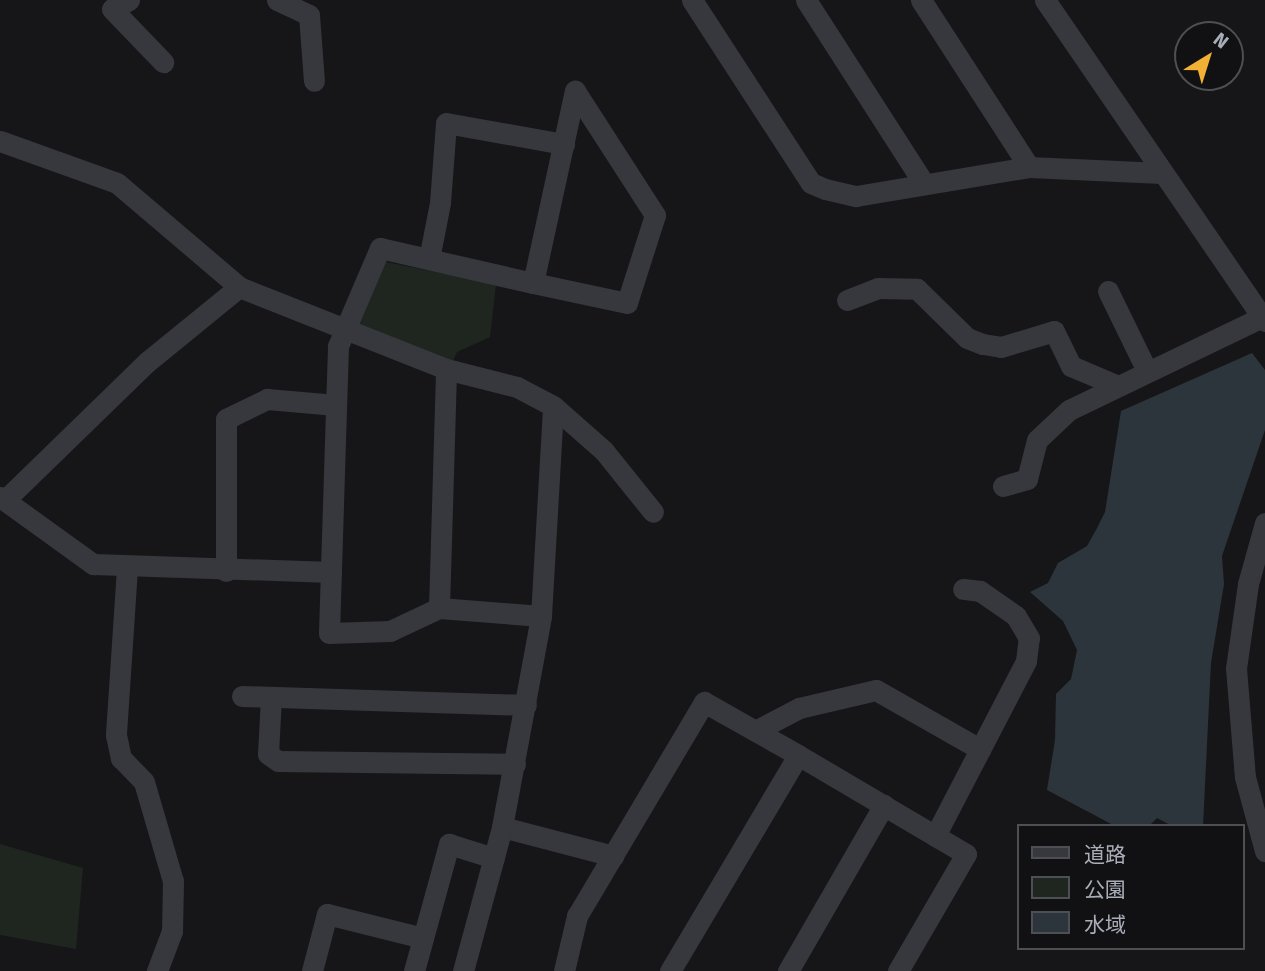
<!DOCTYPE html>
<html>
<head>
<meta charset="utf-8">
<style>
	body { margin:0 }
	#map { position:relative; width:1265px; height:971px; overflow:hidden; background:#161618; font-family:"Fira Sans","Noto Sans JP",sans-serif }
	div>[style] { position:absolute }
	.green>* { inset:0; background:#1e261f }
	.water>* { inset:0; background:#2c353c }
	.minor>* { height:21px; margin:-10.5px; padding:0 10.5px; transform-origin:10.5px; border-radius:10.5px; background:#37383d }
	span { translate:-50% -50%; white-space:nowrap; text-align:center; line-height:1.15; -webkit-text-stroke:5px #111113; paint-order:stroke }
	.legend { position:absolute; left:1017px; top:824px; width:228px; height:126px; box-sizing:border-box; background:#111113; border:2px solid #4d4f55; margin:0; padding:9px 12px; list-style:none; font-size:21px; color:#a8adb8 }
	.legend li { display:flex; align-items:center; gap:14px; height:35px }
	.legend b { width:35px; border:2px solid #4d4f55 }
	.north { position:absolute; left:1174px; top:21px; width:70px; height:70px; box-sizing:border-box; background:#111113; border:2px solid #4d4f55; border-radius:50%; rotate:38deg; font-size:19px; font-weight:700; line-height:28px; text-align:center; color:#a8adb8 }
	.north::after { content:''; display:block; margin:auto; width:24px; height:32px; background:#f2b134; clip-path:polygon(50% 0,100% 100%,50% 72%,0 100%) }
</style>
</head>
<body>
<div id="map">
	<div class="green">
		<div style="clip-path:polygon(381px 261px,496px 284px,490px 337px,457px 352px,453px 361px,354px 322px)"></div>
		<div style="clip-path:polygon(0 844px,83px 868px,76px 949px,0 935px)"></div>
	</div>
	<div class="water">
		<div style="clip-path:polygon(1252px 353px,1265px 370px,1265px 430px,1222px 556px,1224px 584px,1211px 663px,1203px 826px,1172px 826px,1157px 818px,1149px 826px,1115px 826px,1047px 790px,1055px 740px,1056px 694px,1071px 679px,1077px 650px,1063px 621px,1030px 592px,1048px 583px,1058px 563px,1087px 546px,1097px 528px,1105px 512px,1121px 411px)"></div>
	</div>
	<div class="minor">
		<div style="left:129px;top:0;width:19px;rotate:152deg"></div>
		<div style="left:112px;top:9px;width:74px;rotate:46.1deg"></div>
		<div style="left:277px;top:0;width:35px;rotate:25deg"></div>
		<div style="left:309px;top:15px;width:66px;rotate:85.7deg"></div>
		<div style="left:692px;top:0;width:218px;rotate:57deg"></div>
		<div style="left:811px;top:183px;width:15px;rotate:23deg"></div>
		<div style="left:825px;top:189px;width:32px;rotate:13deg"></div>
		<div style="left:856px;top:196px;width:175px;rotate:-9.5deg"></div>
		<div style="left:1029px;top:167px;width:133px;rotate:2.6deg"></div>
		<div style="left:806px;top:0;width:219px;rotate:57.3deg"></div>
		<div style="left:921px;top:0;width:199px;rotate:57.1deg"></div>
		<div style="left:1045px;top:0;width:389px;rotate:55.6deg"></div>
		<div style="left:0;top:141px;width:124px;rotate:19.7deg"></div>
		<div style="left:117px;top:183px;width:160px;rotate:40.4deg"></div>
		<div style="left:239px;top:287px;width:223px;rotate:21.6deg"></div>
		<div style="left:446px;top:369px;width:73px;rotate:14.2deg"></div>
		<div style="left:517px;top:387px;width:41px;rotate:27.8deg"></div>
		<div style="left:553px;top:406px;width:68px;rotate:41.4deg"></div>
		<div style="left:604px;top:451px;width:78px;rotate:51.2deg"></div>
		<div style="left:429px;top:259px;width:57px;rotate:-78.9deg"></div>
		<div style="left:440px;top:203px;width:80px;rotate:-85.7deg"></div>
		<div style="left:446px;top:123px;width:120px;rotate:10.1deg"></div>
		<div style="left:533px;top:283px;width:197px;rotate:-77.7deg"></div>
		<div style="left:575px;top:91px;width:148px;rotate:57.2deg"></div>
		<div style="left:655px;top:215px;width:92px;rotate:107.7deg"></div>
		<div style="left:627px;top:303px;width:96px;rotate:-168deg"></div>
		<div style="left:533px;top:283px;width:157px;rotate:-167.1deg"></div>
		<div style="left:380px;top:248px;width:107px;rotate:113.2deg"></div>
		<div style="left:338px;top:346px;width:287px;rotate:91.8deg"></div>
		<div style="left:329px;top:633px;width:61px;rotate:-1.9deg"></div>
		<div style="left:390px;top:631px;width:54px;rotate:-25.1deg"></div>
		<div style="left:439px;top:608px;width:102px;rotate:4.5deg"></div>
		<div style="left:541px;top:616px;width:210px;rotate:-86.7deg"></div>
		<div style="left:1108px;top:291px;width:89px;rotate:64deg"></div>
		<div style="left:847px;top:300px;width:33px;rotate:-21deg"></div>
		<div style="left:878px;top:288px;width:39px;rotate:1deg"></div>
		<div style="left:917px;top:289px;width:70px;rotate:44.4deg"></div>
		<div style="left:967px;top:338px;width:17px;rotate:21deg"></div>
		<div style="left:983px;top:344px;width:18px;rotate:9deg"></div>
		<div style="left:1001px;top:347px;width:55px;rotate:-16.8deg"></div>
		<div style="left:1054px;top:331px;width:39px;rotate:64deg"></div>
		<div style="left:1071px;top:366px;width:49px;rotate:22.9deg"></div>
		<div style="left:1003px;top:486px;width:25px;rotate:-16deg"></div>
		<div style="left:1027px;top:479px;width:40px;rotate:-75.6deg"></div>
		<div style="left:1037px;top:440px;width:44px;rotate:-43.2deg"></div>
		<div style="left:1069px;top:410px;width:214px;rotate:-25.7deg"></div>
		<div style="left:0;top:497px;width:115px;rotate:35.8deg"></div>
		<div style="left:93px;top:564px;width:238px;rotate:1.9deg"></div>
		<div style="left:5px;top:500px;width:198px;rotate:-44.2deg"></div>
		<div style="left:147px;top:362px;width:119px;rotate:-39.2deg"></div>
		<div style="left:1265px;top:523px;width:63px;rotate:105.6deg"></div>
		<div style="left:1248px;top:584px;width:85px;rotate:98.1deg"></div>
		<div style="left:1236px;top:668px;width:109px;rotate:85.3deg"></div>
		<div style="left:1245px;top:777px;width:77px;rotate:74.9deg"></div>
		<div style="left:127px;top:568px;width:167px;rotate:93.8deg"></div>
		<div style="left:116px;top:735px;width:24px;rotate:78deg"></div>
		<div style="left:121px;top:758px;width:33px;rotate:46deg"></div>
		<div style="left:144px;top:782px;width:103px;rotate:73.7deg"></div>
		<div style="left:173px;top:881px;width:50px;rotate:91.1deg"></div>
		<div style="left:172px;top:931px;width:43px;rotate:110.6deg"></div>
		<div style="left:226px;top:571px;width:152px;rotate:-90deg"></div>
		<div style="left:226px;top:419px;width:46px;rotate:-26deg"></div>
		<div style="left:267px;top:399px;width:69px;rotate:5deg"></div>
		<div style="left:439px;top:608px;width:239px;rotate:-88.3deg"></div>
		<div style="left:242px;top:696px;width:284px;rotate:1.8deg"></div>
		<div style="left:271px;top:697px;width:57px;rotate:93deg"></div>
		<div style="left:268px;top:754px;width:12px;rotate:35deg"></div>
		<div style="left:278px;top:761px;width:237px;rotate:0.7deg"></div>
		<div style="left:755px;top:731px;width:50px;rotate:-27.6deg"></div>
		<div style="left:799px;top:708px;width:79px;rotate:-13.2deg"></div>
		<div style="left:876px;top:690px;width:120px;rotate:29.6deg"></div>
		<div style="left:502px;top:827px;width:115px;rotate:14.6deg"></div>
		<div style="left:935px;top:836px;width:197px;rotate:-62.5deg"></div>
		<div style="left:1026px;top:661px;width:23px;rotate:-83deg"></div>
		<div style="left:1029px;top:638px;width:26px;rotate:-121deg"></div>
		<div style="left:1016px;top:616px;width:44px;rotate:-145.2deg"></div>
		<div style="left:980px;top:591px;width:17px;rotate:-173deg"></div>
		<div style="left:312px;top:971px;width:59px;rotate:-75.3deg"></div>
		<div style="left:327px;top:914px;width:99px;rotate:14deg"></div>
		<div style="left:414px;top:971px;width:132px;rotate:-74.6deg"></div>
		<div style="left:449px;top:844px;width:47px;rotate:17.3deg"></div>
		<div style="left:463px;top:971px;width:149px;rotate:-74.8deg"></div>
		<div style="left:502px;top:827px;width:215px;rotate:-79.5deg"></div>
		<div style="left:564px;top:971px;width:57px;rotate:-76.7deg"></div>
		<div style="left:577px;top:916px;width:249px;rotate:-59.3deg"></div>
		<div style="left:704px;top:702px;width:108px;rotate:29.4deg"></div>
		<div style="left:670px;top:971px;width:251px;rotate:-59.3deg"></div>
		<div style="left:798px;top:755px;width:195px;rotate:30.5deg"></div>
		<div style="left:966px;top:854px;width:135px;rotate:120.2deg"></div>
		<div style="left:788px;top:971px;width:192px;rotate:-60deg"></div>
	</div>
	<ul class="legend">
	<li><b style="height:9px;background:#37383d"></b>道路</li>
	<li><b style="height:19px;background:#1e261f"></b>公園</li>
	<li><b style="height:19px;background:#2c353c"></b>水域</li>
	</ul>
	<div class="north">N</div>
</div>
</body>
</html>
